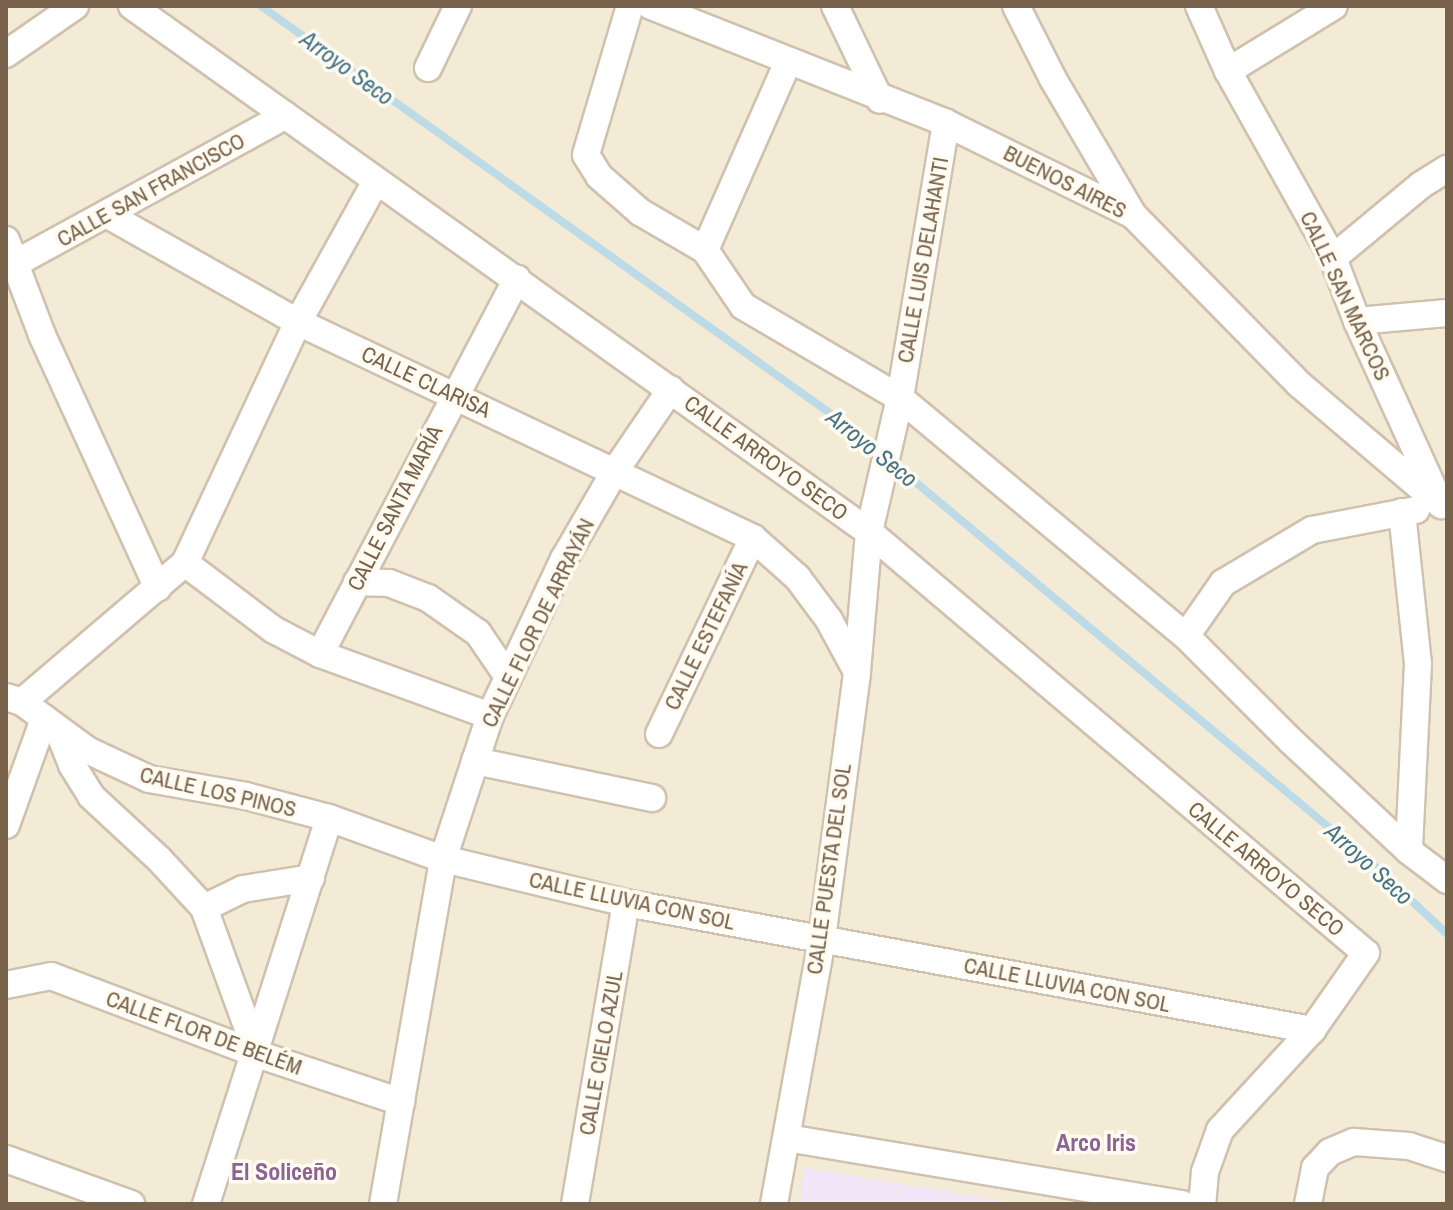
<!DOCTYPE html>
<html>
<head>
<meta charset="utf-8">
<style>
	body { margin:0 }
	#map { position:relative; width:1453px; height:1210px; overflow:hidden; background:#fdf8e9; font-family:"Archivo Narrow",sans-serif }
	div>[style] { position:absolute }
	.residential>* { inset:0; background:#f4ebd7; transform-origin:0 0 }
	.education>* { inset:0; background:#f5e5f9 }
	.stream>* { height:8px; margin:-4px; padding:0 4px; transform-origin:4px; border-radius:4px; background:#bddbe7 }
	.roads { filter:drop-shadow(2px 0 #cfc1ae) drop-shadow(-2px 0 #cfc1ae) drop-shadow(0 2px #cfc1ae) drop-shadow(0 -2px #cfc1ae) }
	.minor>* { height:26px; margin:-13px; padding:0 13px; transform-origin:13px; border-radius:13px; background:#fff }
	span { translate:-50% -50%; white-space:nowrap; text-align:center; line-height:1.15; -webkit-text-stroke:7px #fffbf0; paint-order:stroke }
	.street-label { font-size:22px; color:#78624c }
	.water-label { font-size:24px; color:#45758b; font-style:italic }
	.neighbourhood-label { font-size:24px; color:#8b6493; font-weight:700 }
	.frame { position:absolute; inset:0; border:8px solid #78624c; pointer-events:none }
</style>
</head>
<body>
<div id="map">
	<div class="residential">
		<div style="left:6px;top:6px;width:1441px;height:1198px"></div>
	</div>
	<div class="education">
		<div style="clip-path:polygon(804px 1168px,805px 1168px,1020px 1204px,800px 1204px)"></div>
	</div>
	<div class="stream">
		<div style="left:261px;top:6px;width:727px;rotate:35.59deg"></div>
		<div style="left:852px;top:429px;width:672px;rotate:39.87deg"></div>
		<div style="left:1368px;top:860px;width:108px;rotate:43.1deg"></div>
	</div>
	<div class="roads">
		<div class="minor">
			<div style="left:132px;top:6px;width:905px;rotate:35.52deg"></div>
			<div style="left:869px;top:532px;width:651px;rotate:40.27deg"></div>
			<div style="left:1366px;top:953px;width:94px;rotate:125deg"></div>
			<div style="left:1312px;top:1030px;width:136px;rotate:132.6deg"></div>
			<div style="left:1220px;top:1130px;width:45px;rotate:109.7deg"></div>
			<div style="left:1205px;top:1172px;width:32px;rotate:95deg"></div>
			<div style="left:630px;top:6px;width:155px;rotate:106.5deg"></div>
			<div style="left:586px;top:155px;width:25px;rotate:58deg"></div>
			<div style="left:599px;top:176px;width:55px;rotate:41.3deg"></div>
			<div style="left:640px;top:212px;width:75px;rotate:30.3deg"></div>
			<div style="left:705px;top:250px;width:68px;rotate:55.8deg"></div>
			<div style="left:743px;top:306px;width:182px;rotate:30.4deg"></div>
			<div style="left:900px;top:398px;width:372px;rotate:39.8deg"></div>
			<div style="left:1186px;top:636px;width:148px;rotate:45deg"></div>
			<div style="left:1291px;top:741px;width:161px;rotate:43deg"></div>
			<div style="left:1409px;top:851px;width:48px;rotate:37.3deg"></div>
			<div style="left:651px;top:6px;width:317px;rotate:21.6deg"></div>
			<div style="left:946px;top:123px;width:208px;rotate:26.2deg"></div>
			<div style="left:1133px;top:215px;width:237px;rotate:45.5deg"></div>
			<div style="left:1299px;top:384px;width:187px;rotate:40.4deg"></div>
			<div style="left:835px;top:6px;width:104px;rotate:64.4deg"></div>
			<div style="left:1016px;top:6px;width:82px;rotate:63.1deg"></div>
			<div style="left:1053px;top:79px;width:158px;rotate:59.5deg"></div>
			<div style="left:1199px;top:6px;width:71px;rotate:66deg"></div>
			<div style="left:1228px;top:71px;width:214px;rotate:60.7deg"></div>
			<div style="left:1333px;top:258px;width:67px;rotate:69.1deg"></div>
			<div style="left:1357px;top:321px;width:196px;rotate:65.5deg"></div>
			<div style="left:6px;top:54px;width:84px;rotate:-34.8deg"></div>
			<div style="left:428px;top:68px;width:69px;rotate:-64.2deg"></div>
			<div style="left:1228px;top:71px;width:124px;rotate:-31.5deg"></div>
			<div style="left:106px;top:214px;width:220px;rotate:29.4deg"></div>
			<div style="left:298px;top:322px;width:504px;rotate:25.39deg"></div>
			<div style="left:753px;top:538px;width:59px;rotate:41.6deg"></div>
			<div style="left:797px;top:577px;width:54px;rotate:53.3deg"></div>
			<div style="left:829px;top:620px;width:59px;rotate:61.7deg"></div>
			<div style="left:6px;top:240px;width:102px;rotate:69.2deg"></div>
			<div style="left:42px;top:335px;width:278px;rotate:65.4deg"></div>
			<div style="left:705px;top:250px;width:206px;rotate:-66.2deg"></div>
			<div style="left:1333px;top:258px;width:114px;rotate:-39.7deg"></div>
			<div style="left:1421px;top:185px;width:31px;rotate:-32deg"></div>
			<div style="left:16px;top:263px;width:307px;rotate:-28.7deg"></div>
			<div style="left:1357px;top:321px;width:90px;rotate:-5.1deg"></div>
			<div style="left:1402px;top:512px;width:153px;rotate:84deg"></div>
			<div style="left:1418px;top:664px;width:187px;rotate:92.8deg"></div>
			<div style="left:185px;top:563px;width:111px;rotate:37deg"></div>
			<div style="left:274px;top:630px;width:52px;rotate:27.6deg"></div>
			<div style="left:320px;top:654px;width:181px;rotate:20deg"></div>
			<div style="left:357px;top:582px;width:32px;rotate:2deg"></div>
			<div style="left:389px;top:583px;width:42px;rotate:21deg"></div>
			<div style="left:428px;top:598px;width:61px;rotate:35deg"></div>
			<div style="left:478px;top:633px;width:53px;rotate:55.7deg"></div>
			<div style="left:1186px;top:636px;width:65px;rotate:-55.1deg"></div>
			<div style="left:1223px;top:583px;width:104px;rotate:-30.8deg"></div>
			<div style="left:1312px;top:530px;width:106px;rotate:-10.9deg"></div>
			<div style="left:320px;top:654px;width:424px;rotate:-62.3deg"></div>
			<div style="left:6px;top:697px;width:17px;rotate:17deg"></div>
			<div style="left:22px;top:702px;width:81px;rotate:36.4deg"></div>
			<div style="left:87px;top:750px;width:68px;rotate:25.1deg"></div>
			<div style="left:149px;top:779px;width:98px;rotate:9.9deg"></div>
			<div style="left:246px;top:796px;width:86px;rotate:14.8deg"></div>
			<div style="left:329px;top:818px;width:121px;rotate:19.8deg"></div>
			<div style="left:443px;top:859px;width:188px;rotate:13.5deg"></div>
			<div style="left:626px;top:903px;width:698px;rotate:10.49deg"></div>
			<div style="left:22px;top:702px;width:214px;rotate:-40.5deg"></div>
			<div style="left:185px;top:563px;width:266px;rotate:-64.9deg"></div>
			<div style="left:298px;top:322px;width:161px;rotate:-61deg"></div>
			<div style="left:58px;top:730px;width:38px;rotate:68deg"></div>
			<div style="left:72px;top:765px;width:36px;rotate:58deg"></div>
			<div style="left:91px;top:796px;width:93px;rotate:42.8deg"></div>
			<div style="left:159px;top:859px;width:67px;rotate:47.4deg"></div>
			<div style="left:204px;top:908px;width:155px;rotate:70deg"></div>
			<div style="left:659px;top:734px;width:217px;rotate:-64.4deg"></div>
			<div style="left:475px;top:761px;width:181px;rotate:11.8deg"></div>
			<div style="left:6px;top:825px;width:113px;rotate:-70.3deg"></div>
			<div style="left:204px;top:908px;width:43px;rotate:-26deg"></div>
			<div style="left:243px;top:889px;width:69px;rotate:-9.2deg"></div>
			<div style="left:6px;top:985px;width:46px;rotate:-11.3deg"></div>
			<div style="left:51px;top:976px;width:220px;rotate:20.7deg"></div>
			<div style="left:257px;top:1054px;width:152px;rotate:18.4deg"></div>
			<div style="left:787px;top:1138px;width:401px;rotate:9.5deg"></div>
			<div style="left:6px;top:1159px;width:133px;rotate:19.8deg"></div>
			<div style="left:206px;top:1204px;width:405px;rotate:-72.3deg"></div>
			<div style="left:383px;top:1204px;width:350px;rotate:-80.1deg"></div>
			<div style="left:443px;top:859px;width:151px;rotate:-71.8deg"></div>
			<div style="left:490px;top:716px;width:174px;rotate:-64.8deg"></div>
			<div style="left:564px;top:559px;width:102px;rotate:-59.9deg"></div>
			<div style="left:615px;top:471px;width:99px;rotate:-55.7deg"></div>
			<div style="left:575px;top:1204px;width:305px;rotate:-80.4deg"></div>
			<div style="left:774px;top:1204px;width:269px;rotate:-79.7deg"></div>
			<div style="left:822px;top:939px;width:269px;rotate:-82.5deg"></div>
			<div style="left:857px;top:672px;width:141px;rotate:-85.1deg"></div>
			<div style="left:869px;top:532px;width:138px;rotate:-77deg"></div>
			<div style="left:900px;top:398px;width:279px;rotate:-80.5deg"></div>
			<div style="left:1308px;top:1204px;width:37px;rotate:-79deg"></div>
			<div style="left:1315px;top:1168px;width:22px;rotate:-47deg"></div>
			<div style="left:1330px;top:1152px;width:26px;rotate:-23deg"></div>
			<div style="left:1354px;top:1142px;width:55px;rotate:4.2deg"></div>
			<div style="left:1409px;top:1146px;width:40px;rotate:18deg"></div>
		</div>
	</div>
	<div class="street-label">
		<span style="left:1065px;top:182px;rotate:27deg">BUENOS AIRES</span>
		<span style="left:151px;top:190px;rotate:-29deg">CALLE SAN FRANCISCO</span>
		<span style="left:923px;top:260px;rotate:-80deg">CALLE LUIS DELAHANTI</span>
		<span style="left:1345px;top:296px;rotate:65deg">CALLE SAN MARCOS</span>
		<span style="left:426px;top:382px;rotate:25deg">CALLE CLARISA</span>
		<span style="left:766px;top:458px;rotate:36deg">CALLE ARROYO SECO</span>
		<span style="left:395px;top:508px;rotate:-63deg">CALLE SANTA MARÍA</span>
		<span style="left:538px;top:623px;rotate:-64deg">CALLE FLOR DE ARRAYÁN</span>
		<span style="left:706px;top:636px;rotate:-64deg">CALLE ESTEFANÍA</span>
		<span style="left:218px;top:792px;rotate:13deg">CALLE LOS PINOS</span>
		<span style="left:829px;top:869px;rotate:-82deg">CALLE PUESTA DEL SOL</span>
		<span style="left:1266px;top:869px;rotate:40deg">CALLE ARROYO SECO</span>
		<span style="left:632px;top:901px;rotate:12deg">CALLE LLUVIA CON SOL</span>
		<span style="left:1067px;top:985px;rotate:11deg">CALLE LLUVIA CON SOL</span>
		<span style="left:204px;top:1033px;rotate:20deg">CALLE FLOR DE BELÉM</span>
		<span style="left:601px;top:1053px;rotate:-80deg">CALLE CIELO AZUL</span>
	</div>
	<div class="water-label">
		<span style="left:347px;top:68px;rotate:36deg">Arroyo Seco</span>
		<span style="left:872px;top:448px;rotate:39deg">Arroyo Seco</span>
		<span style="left:1369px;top:864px;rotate:42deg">Arroyo Seco</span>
	</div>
	<div class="neighbourhood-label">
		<span style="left:1096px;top:1143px">Arco Iris</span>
		<span style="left:284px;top:1172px">El Soliceño</span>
	</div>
	<div class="frame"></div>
</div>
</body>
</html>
